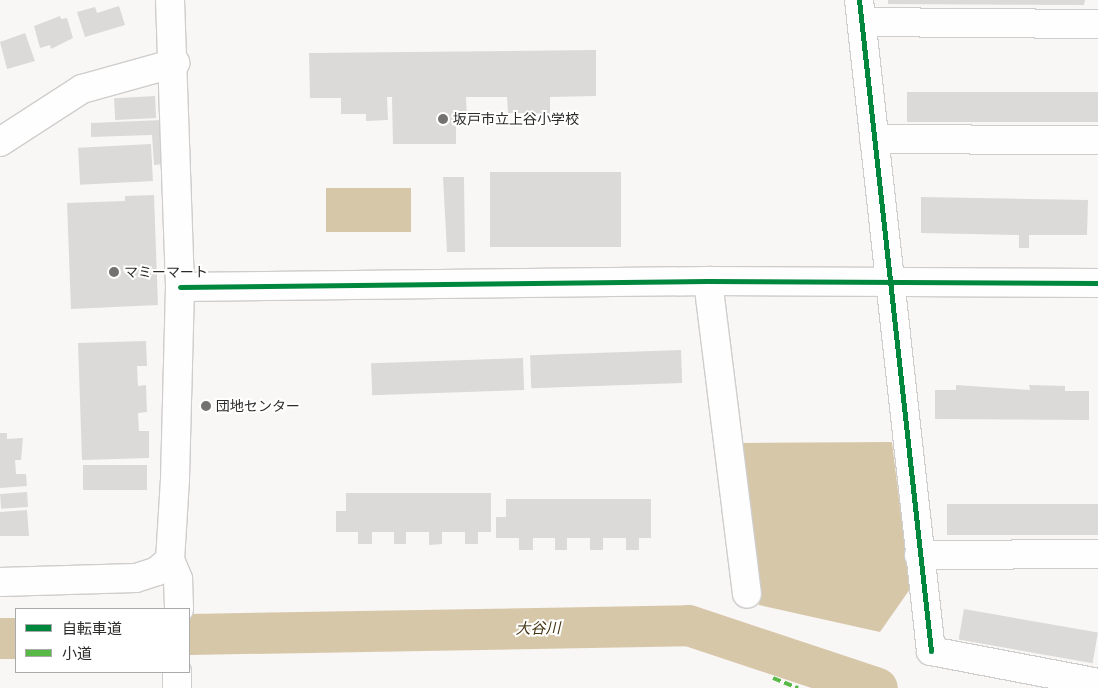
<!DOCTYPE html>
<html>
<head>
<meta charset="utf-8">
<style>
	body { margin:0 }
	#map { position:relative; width:1098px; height:688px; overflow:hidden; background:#f9f7f5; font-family:Lato,"Noto Sans JP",sans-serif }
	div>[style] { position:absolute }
	.water>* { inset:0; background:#d7c7a9; transform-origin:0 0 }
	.river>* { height:41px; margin:-20.5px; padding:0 20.5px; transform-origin:20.5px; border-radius:20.5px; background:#d7c7a9 }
	.building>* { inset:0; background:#dbdad8; transform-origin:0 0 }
	.roads { filter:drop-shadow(1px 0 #cfcdcc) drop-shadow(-1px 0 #cfcdcc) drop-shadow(0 1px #cfcdcc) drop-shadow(0 -1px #cfcdcc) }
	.minor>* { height:28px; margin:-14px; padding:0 14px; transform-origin:14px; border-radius:14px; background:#fefefe }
	.quiet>* { height:4px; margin-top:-2px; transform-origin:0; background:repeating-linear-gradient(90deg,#58b947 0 8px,transparent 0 12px) }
	.cycleway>* { height:5px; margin:-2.5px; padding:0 2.5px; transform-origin:2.5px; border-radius:2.5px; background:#00873e }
	.dots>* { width:14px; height:14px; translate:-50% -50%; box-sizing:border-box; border:2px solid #fff; border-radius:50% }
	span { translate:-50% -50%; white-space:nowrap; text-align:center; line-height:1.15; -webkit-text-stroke:4px #fff; paint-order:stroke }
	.poi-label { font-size:14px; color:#2c2b2a }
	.left { translate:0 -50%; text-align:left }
	.water-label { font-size:15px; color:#453412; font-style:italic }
	.legend { position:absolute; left:15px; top:608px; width:175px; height:65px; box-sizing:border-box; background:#fff; border:1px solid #abaaaa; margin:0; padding:6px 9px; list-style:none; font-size:15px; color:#2c2b2a }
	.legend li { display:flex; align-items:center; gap:10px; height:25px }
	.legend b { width:25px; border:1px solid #abaaaa }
</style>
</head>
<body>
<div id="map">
	<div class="water">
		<div style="left:326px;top:188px;width:85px;height:44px"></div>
		<div style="clip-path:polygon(892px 442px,910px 589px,880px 632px,759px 605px,741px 443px)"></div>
	</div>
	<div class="river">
		<div style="left:189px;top:634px;width:499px;rotate:-1deg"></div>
		<div style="left:688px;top:625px;width:199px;rotate:18.4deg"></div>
		<div style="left:0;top:638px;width:16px"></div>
	</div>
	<div class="building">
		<div style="clip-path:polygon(888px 0,1085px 0,1084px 5px,888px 4px)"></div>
		<div style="clip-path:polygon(119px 6px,125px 25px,85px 37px,77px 12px,95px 7px,97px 13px)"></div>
		<div style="clip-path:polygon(60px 16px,61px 19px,67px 18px,73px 38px,51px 49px,50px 45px,40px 48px,34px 26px)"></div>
		<div style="clip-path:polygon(25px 33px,35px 61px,7px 69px,0 42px)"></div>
		<div style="clip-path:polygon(596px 50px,596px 96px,550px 97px,550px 118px,534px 119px,534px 113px,508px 113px,507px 97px,466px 97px,467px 120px,456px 120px,456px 144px,393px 144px,392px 97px,387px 97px,388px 120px,366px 121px,366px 114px,341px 114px,341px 98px,310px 98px,309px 53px)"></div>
		<div style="left:907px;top:92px;width:191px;height:30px"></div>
		<div style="left:155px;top:96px;width:22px;height:41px;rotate:87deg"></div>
		<div style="clip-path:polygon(162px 120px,164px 164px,154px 165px,152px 135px,91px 137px,91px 123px)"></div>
		<div style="left:151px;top:144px;width:37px;height:73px;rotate:87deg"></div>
		<div style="left:490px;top:172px;width:131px;height:75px"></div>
		<div style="clip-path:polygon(443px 177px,464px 177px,465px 252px,447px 252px)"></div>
		<div style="clip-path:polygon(154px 195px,158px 305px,71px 309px,67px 203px,125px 201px,125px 196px)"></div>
		<div style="clip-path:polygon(921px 197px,1088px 200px,1087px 235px,1029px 235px,1029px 248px,1019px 248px,1019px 235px,921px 233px)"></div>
		<div style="clip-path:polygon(146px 341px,147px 366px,137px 366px,138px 386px,146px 385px,147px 412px,138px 413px,139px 431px,149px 431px,149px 458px,82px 460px,78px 343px)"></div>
		<div style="left:681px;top:350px;width:33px;height:151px;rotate:88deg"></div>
		<div style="left:523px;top:358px;width:32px;height:152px;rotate:88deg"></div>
		<div style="clip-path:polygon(956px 385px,1030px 390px,1029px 385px,1065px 386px,1065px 391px,1089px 391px,1089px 420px,935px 419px,935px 390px,956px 390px)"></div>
		<div style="clip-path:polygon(0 433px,7px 433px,7px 439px,23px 438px,21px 460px,15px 460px,16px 474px,26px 474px,27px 486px,0 488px)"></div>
		<div style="left:147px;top:465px;width:25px;height:64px;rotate:90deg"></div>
		<div style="left:27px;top:492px;width:15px;height:27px;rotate:86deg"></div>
		<div style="clip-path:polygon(346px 493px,491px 493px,491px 532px,478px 532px,478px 544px,465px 544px,465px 532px,442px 532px,442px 544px,429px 545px,429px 532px,406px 532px,406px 544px,394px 544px,394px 532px,372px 532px,372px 544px,358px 544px,358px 532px,336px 532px,336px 511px,346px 511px)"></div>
		<div style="clip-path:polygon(506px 499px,651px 499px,651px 538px,639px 538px,639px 550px,626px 550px,626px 538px,603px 538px,603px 550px,590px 550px,590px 538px,567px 538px,567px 550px,555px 550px,555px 538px,533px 538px,533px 550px,519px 550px,519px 538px,496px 538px,496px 517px,506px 517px)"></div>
		<div style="left:947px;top:504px;width:151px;height:31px"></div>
		<div style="clip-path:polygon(27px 510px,29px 536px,0 536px,0 512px)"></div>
		<div style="left:964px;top:609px;width:136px;height:31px;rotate:10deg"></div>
	</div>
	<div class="roads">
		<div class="minor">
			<div style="left:170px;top:0;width:287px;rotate:88deg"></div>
			<div style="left:180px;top:287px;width:192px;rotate:91.5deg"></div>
			<div style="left:175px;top:479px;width:81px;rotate:93.5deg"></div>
			<div style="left:170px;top:560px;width:21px;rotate:67deg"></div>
			<div style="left:178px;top:579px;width:30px;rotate:88deg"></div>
			<div style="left:859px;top:0;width:655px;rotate:83.69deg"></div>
			<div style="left:931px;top:651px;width:170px;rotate:10.8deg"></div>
			<div style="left:862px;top:22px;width:236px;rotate:0.5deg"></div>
			<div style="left:874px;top:139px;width:224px;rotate:0.3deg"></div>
			<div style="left:0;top:142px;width:98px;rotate:-32.9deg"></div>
			<div style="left:82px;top:89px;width:97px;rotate:-15.6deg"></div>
			<div style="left:708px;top:281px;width:315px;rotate:82.9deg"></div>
			<div style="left:180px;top:287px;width:528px;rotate:-0.65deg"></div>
			<div style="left:708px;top:281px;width:390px;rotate:0.3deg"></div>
			<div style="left:919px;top:555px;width:179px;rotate:-0.3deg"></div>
			<div style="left:0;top:582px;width:136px;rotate:-1.7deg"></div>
			<div style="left:136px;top:578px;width:22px;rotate:-18deg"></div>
			<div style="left:157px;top:571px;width:17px;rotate:-40deg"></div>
			<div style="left:177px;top:688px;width:16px;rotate:-90deg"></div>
		</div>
	</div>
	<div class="quiet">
		<div style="left:773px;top:678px;width:27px;rotate:22deg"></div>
	</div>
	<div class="cycleway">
		<div style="left:859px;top:0;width:655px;rotate:83.69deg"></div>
		<div style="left:180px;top:287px;width:528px;rotate:-0.65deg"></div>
		<div style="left:708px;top:281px;width:390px;rotate:0.3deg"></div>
	</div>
	<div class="dots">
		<div style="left:443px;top:119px;background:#747271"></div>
		<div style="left:114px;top:272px;background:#747271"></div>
		<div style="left:206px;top:406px;background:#747271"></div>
	</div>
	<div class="poi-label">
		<span class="left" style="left:453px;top:119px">坂戸市立上谷小学校</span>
		<span class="left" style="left:124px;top:272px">マミーマート</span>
		<span class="left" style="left:216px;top:406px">団地センター</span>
	</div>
	<div class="water-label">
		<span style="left:538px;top:628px;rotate:-1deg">大谷川</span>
	</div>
	<ul class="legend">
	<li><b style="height:6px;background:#00873e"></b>自転車道</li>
	<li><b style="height:6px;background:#58b947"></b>小道</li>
	</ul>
</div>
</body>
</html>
